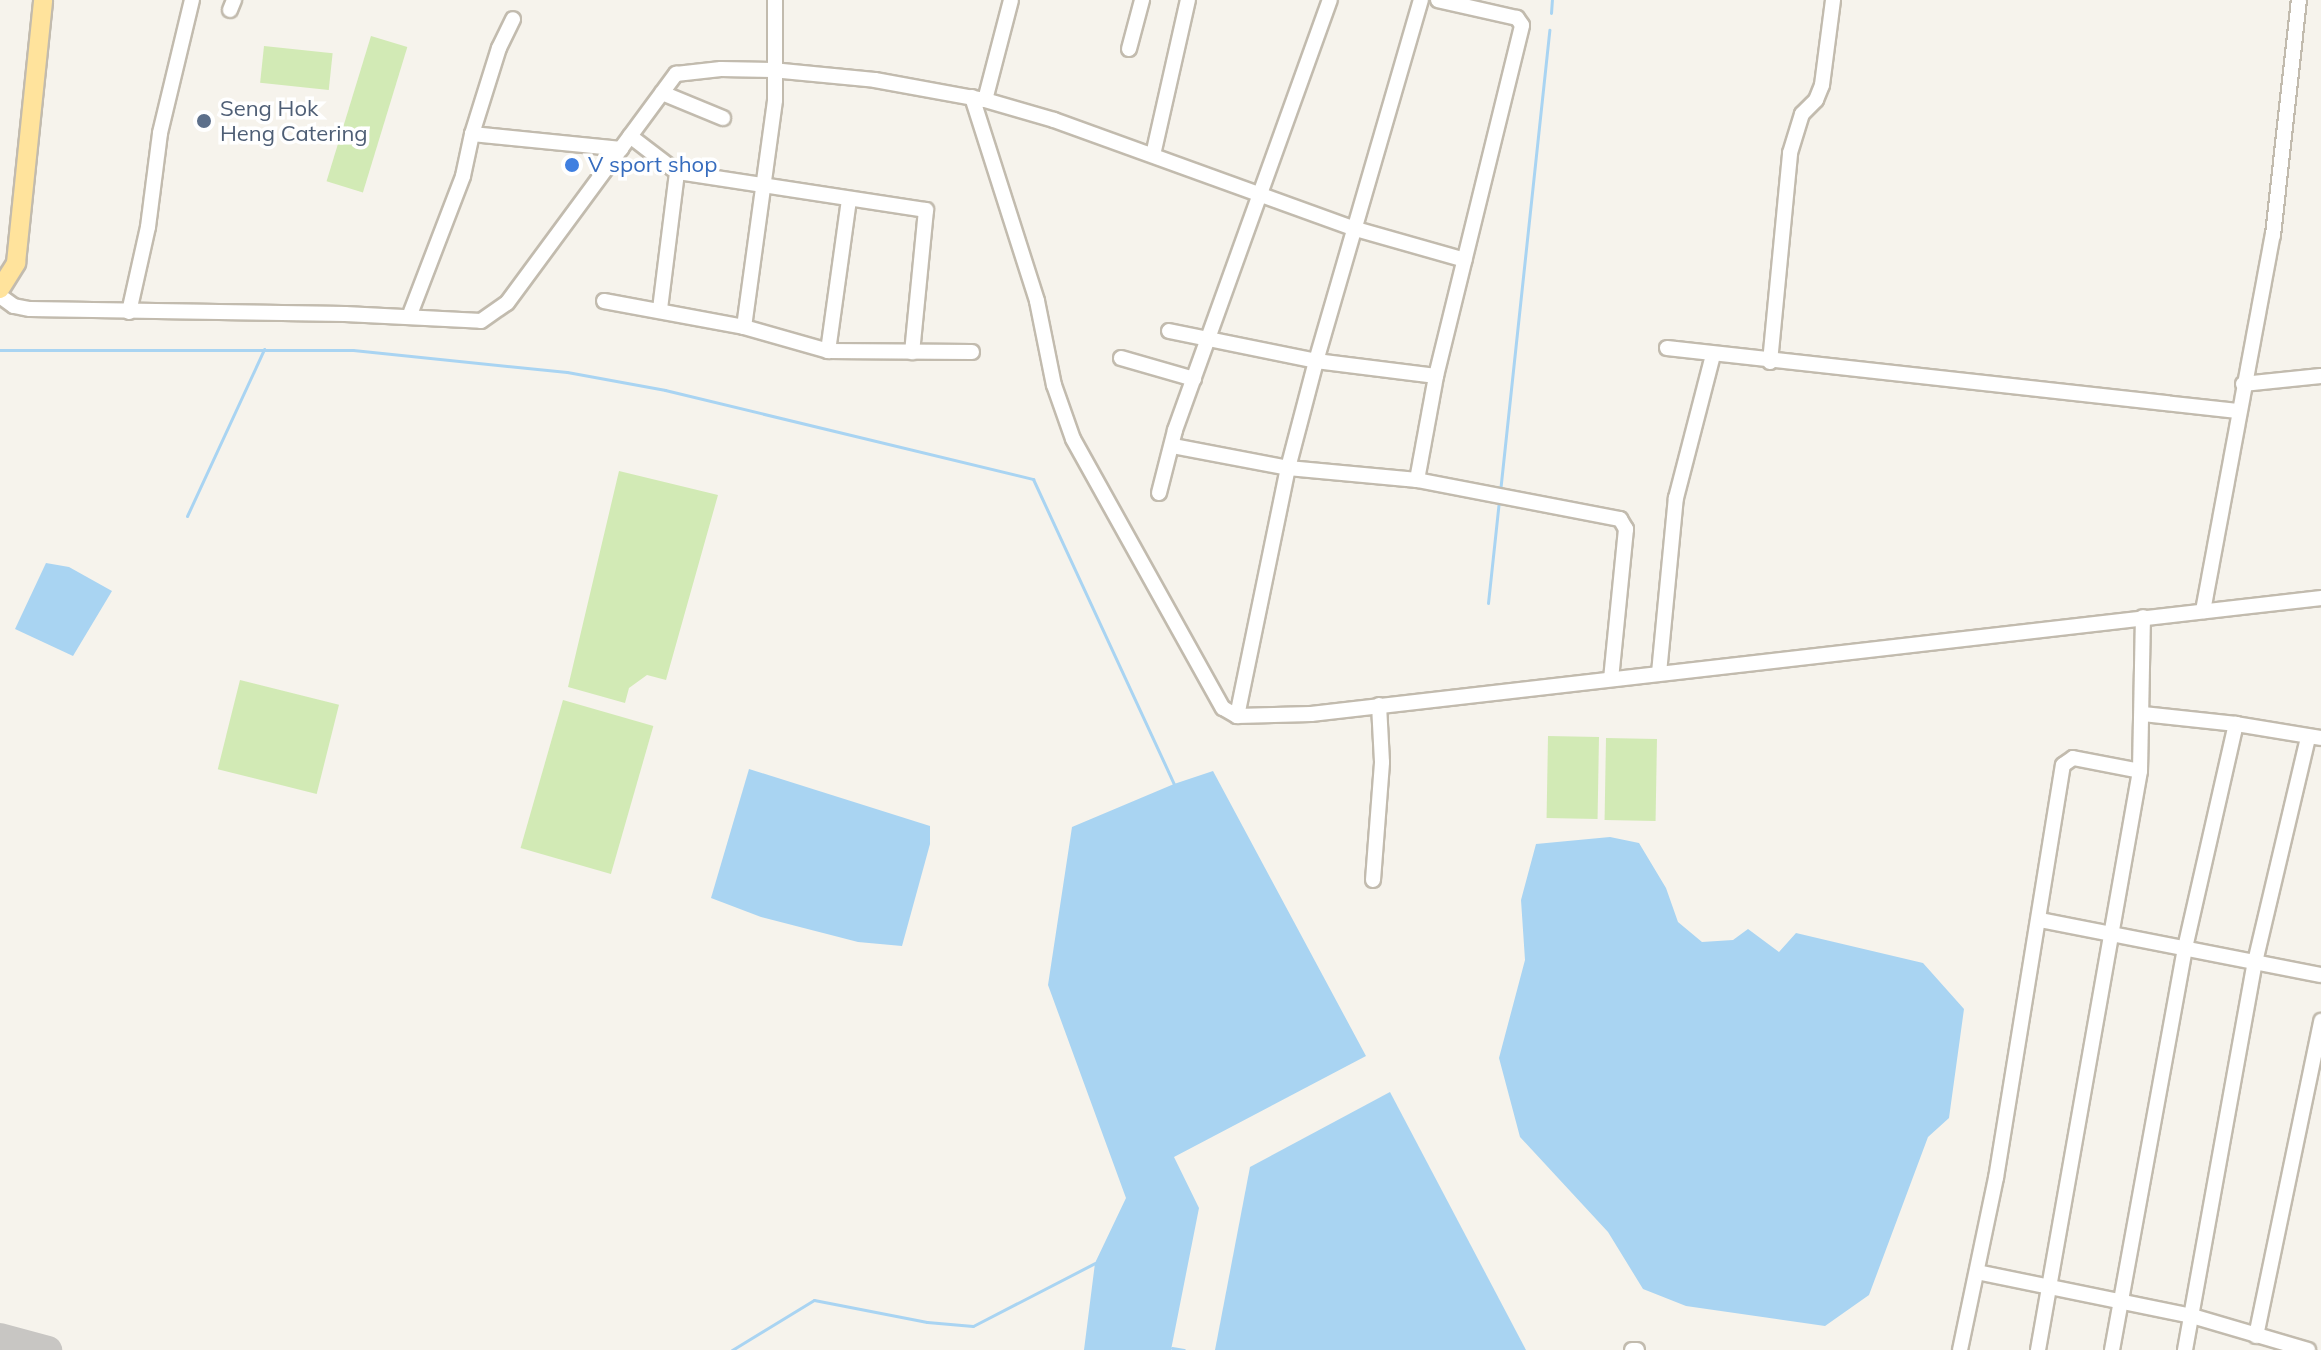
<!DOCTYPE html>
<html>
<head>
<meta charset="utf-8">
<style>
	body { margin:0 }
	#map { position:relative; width:2321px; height:1350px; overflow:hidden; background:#f6f3ec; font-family:Mulish,sans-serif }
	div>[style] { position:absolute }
	.green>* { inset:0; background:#d2eab5; transform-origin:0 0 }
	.water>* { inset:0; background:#a9d4f2 }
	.stream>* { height:3px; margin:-1.5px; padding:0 1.5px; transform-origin:1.5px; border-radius:1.5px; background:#a9d4f2 }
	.taxiway>* { height:28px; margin:-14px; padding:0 14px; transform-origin:14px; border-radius:14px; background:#c8c6c3 }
	.roads { filter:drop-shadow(2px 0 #c2bbae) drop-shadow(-2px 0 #c2bbae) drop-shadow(0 2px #c2bbae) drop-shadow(0 -2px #c2bbae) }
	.minor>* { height:14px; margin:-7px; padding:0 7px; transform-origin:7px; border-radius:7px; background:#fff }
	.major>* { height:18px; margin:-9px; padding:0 9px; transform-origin:9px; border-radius:9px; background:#ffe39c }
	.dots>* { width:22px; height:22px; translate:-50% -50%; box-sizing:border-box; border:4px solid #fff; border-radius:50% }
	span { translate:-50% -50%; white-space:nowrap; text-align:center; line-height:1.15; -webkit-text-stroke:7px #fff; paint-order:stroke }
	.service-label { font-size:22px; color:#4e5e75 }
	.left { translate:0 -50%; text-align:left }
	.shop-label { font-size:22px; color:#366cbe }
</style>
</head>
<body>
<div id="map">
	<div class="green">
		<div style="left:371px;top:36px;width:38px;height:152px;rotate:17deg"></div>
		<div style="left:264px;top:46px;width:69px;height:37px;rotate:6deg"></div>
		<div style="clip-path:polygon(619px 471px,718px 495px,666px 680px,647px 675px,629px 688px,625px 703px,568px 687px)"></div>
		<div style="left:240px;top:680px;width:102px;height:92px;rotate:14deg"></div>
		<div style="left:563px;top:700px;width:94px;height:154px;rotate:16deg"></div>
		<div style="left:1548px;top:736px;width:51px;height:82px;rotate:1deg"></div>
		<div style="left:1606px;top:738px;width:51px;height:82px;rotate:1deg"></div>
	</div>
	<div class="water">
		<div style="clip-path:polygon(46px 563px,69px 567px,112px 591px,73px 656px,15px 629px)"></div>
		<div style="clip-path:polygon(749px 769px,930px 826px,930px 844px,902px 946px,858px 942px,761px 917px,711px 898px)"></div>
		<div style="clip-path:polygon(1213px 771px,1366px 1056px,1174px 1157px,1199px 1208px,1171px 1350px,1084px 1350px,1095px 1263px,1126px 1198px,1048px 985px,1072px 827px,1174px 784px)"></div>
		<div style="clip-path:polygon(1610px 837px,1639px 843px,1666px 888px,1678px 922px,1702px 942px,1733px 940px,1748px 929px,1779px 952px,1796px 933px,1923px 963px,1964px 1009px,1949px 1118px,1928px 1137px,1869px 1295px,1825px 1326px,1686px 1306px,1643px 1289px,1608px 1232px,1520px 1137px,1499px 1058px,1525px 960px,1521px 900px,1536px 844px)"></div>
		<div style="clip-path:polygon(1390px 1092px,1526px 1350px,1215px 1350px,1250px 1167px)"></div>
	</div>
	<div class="stream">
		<div style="left:1551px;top:13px;width:13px;rotate:-86deg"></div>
		<div style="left:0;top:350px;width:353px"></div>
		<div style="left:353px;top:350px;width:215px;rotate:5.9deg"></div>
		<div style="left:567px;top:372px;width:100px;rotate:10.4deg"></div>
		<div style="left:665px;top:390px;width:379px;rotate:13.6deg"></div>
		<div style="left:1033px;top:479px;width:336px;rotate:65.2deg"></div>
		<div style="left:1500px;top:492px;width:465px;rotate:-83.9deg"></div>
		<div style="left:187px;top:516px;width:184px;rotate:-65.2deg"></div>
		<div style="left:1488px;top:603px;width:104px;rotate:-83.9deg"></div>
		<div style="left:1172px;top:1348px;width:12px;rotate:9deg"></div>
		<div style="left:732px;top:1350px;width:96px;rotate:-31.4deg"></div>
		<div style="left:814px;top:1300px;width:115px;rotate:11deg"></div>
		<div style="left:927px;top:1322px;width:46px;rotate:5deg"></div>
		<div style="left:973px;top:1326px;width:137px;rotate:-27.3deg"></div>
	</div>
	<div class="taxiway">
		<div style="left:0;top:1337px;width:50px;rotate:15.2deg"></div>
	</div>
	<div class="roads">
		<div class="minor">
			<div style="left:230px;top:10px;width:11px;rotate:-68deg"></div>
			<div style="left:1129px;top:49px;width:51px;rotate:-75.1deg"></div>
			<div style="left:662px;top:93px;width:66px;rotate:22.3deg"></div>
			<div style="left:972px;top:97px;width:214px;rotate:72.3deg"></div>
			<div style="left:1037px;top:301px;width:86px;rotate:78.6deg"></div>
			<div style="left:1054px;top:385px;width:57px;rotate:70.6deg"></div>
			<div style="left:1073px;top:439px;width:308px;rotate:60.9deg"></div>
			<div style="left:1223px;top:708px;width:16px;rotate:30deg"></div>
			<div style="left:1237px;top:716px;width:74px;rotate:-1.5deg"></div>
			<div style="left:1311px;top:714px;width:1017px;rotate:-6.55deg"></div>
			<div style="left:985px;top:100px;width:103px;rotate:-75.4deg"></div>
			<div style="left:472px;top:134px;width:150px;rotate:5.7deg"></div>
			<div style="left:630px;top:136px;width:59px;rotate:37.5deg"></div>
			<div style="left:677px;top:172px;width:252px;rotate:8.7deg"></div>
			<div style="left:926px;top:210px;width:143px;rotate:95.6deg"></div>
			<div style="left:1153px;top:155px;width:159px;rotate:-77.3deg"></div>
			<div style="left:0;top:296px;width:17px;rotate:36deg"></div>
			<div style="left:14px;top:306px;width:16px;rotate:11deg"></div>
			<div style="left:30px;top:309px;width:315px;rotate:0.9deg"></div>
			<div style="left:345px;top:314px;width:136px;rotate:2.9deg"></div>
			<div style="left:481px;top:321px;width:32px;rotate:-35deg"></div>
			<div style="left:507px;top:303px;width:285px;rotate:-53.6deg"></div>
			<div style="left:676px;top:74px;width:45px;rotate:-6.3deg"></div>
			<div style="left:721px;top:69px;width:51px;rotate:1.1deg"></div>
			<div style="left:772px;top:70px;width:103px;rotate:5.5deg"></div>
			<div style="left:875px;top:80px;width:112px;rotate:10.3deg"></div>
			<div style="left:985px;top:100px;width:72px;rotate:16.2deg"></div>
			<div style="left:1054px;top:120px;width:317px;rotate:19.9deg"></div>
			<div style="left:1352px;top:228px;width:117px;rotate:15.8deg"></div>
			<div style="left:604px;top:301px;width:142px;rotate:10.5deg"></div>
			<div style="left:744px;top:327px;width:87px;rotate:15.9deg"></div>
			<div style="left:828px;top:351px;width:144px;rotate:0.4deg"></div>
			<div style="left:660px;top:309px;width:138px;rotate:-82.9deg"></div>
			<div style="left:129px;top:312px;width:87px;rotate:-77.4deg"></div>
			<div style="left:148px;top:227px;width:95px;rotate:-82.7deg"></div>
			<div style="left:160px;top:133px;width:137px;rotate:-76.5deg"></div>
			<div style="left:409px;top:317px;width:151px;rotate:-69deg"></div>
			<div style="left:463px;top:176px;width:43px;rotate:-77.9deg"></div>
			<div style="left:472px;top:134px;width:90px;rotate:-72.6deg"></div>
			<div style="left:499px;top:48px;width:32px;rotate:-64deg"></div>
			<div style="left:744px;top:327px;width:229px;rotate:-82.2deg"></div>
			<div style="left:775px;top:100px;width:100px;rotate:-90deg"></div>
			<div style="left:1169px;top:331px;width:150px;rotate:11.5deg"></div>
			<div style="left:1316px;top:361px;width:121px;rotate:7.1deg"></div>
			<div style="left:1667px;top:348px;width:574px;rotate:6.3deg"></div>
			<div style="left:828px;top:351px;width:153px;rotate:-82.1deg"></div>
			<div style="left:1121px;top:358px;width:76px;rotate:16deg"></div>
			<div style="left:1770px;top:362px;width:210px;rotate:-84.5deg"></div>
			<div style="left:1790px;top:153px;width:41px;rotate:-72.9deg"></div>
			<div style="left:1802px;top:114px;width:20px;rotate:-45deg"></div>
			<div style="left:1816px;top:100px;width:16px;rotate:-68deg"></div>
			<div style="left:1822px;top:85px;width:86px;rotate:-82.6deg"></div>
			<div style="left:2243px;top:384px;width:78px;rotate:-5.9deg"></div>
			<div style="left:1173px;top:446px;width:117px;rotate:10.8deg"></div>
			<div style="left:1288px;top:468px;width:130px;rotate:5.3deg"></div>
			<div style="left:1417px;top:480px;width:207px;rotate:10.9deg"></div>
			<div style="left:1620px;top:519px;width:12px;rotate:59deg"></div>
			<div style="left:1626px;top:529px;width:150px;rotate:95.7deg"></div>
			<div style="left:1417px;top:480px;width:106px;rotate:-79.6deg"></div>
			<div style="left:1436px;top:376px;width:361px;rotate:-76.2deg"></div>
			<div style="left:1522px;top:25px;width:9px;rotate:-126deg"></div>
			<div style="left:1517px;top:18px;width:81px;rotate:-167.2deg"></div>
			<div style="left:1159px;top:493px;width:65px;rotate:-75.7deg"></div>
			<div style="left:1175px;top:430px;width:457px;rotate:-70.2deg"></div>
			<div style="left:2203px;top:611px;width:382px;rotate:-79.5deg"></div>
			<div style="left:2273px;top:235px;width:236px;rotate:-83.7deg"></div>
			<div style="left:1659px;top:673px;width:176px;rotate:-84.5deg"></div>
			<div style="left:1676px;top:498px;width:148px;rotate:-75.5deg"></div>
			<div style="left:2143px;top:714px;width:94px;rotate:6.1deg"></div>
			<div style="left:2236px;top:724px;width:86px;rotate:9.4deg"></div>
			<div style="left:1237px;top:716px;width:253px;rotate:-78.4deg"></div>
			<div style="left:1288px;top:468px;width:111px;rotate:-75.3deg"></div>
			<div style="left:1316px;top:361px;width:376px;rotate:-73.8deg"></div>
			<div style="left:1373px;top:880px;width:118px;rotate:-85.6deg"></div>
			<div style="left:1382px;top:762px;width:57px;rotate:-93deg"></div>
			<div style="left:2040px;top:920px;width:286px;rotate:11.1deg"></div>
			<div style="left:1977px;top:1272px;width:219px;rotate:11.6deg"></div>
			<div style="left:2192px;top:1316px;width:121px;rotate:16.3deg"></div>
			<div style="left:2256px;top:1336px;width:322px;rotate:-78.3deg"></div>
			<div style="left:1632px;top:1350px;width:5px"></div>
			<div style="left:1960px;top:1350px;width:176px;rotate:-78.2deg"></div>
			<div style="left:1996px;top:1178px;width:418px;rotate:-80.8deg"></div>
			<div style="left:2063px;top:765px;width:12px;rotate:-35deg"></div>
			<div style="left:2073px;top:758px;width:68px;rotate:11deg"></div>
			<div style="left:2038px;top:1350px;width:588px;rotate:-80.01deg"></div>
			<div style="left:2140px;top:771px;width:154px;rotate:-88.9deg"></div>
			<div style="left:2112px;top:1350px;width:409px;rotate:-79.7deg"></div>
			<div style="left:2185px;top:948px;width:230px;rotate:-77.2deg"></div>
			<div style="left:2185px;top:1350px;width:394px;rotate:-79.8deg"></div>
			<div style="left:2255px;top:962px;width:231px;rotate:-76.7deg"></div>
		</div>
		<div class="major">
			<div style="left:0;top:289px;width:31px;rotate:-58deg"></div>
			<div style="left:16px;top:263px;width:264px;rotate:-84.1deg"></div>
		</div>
	</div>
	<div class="dots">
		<div style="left:204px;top:121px;background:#5c6f8a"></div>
		<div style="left:572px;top:165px;background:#3f7fe0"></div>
	</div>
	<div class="service-label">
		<span class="left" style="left:220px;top:121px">Seng Hok<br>Heng Catering</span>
	</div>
	<div class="shop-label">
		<span class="left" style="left:588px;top:165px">V sport shop</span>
	</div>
</div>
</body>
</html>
